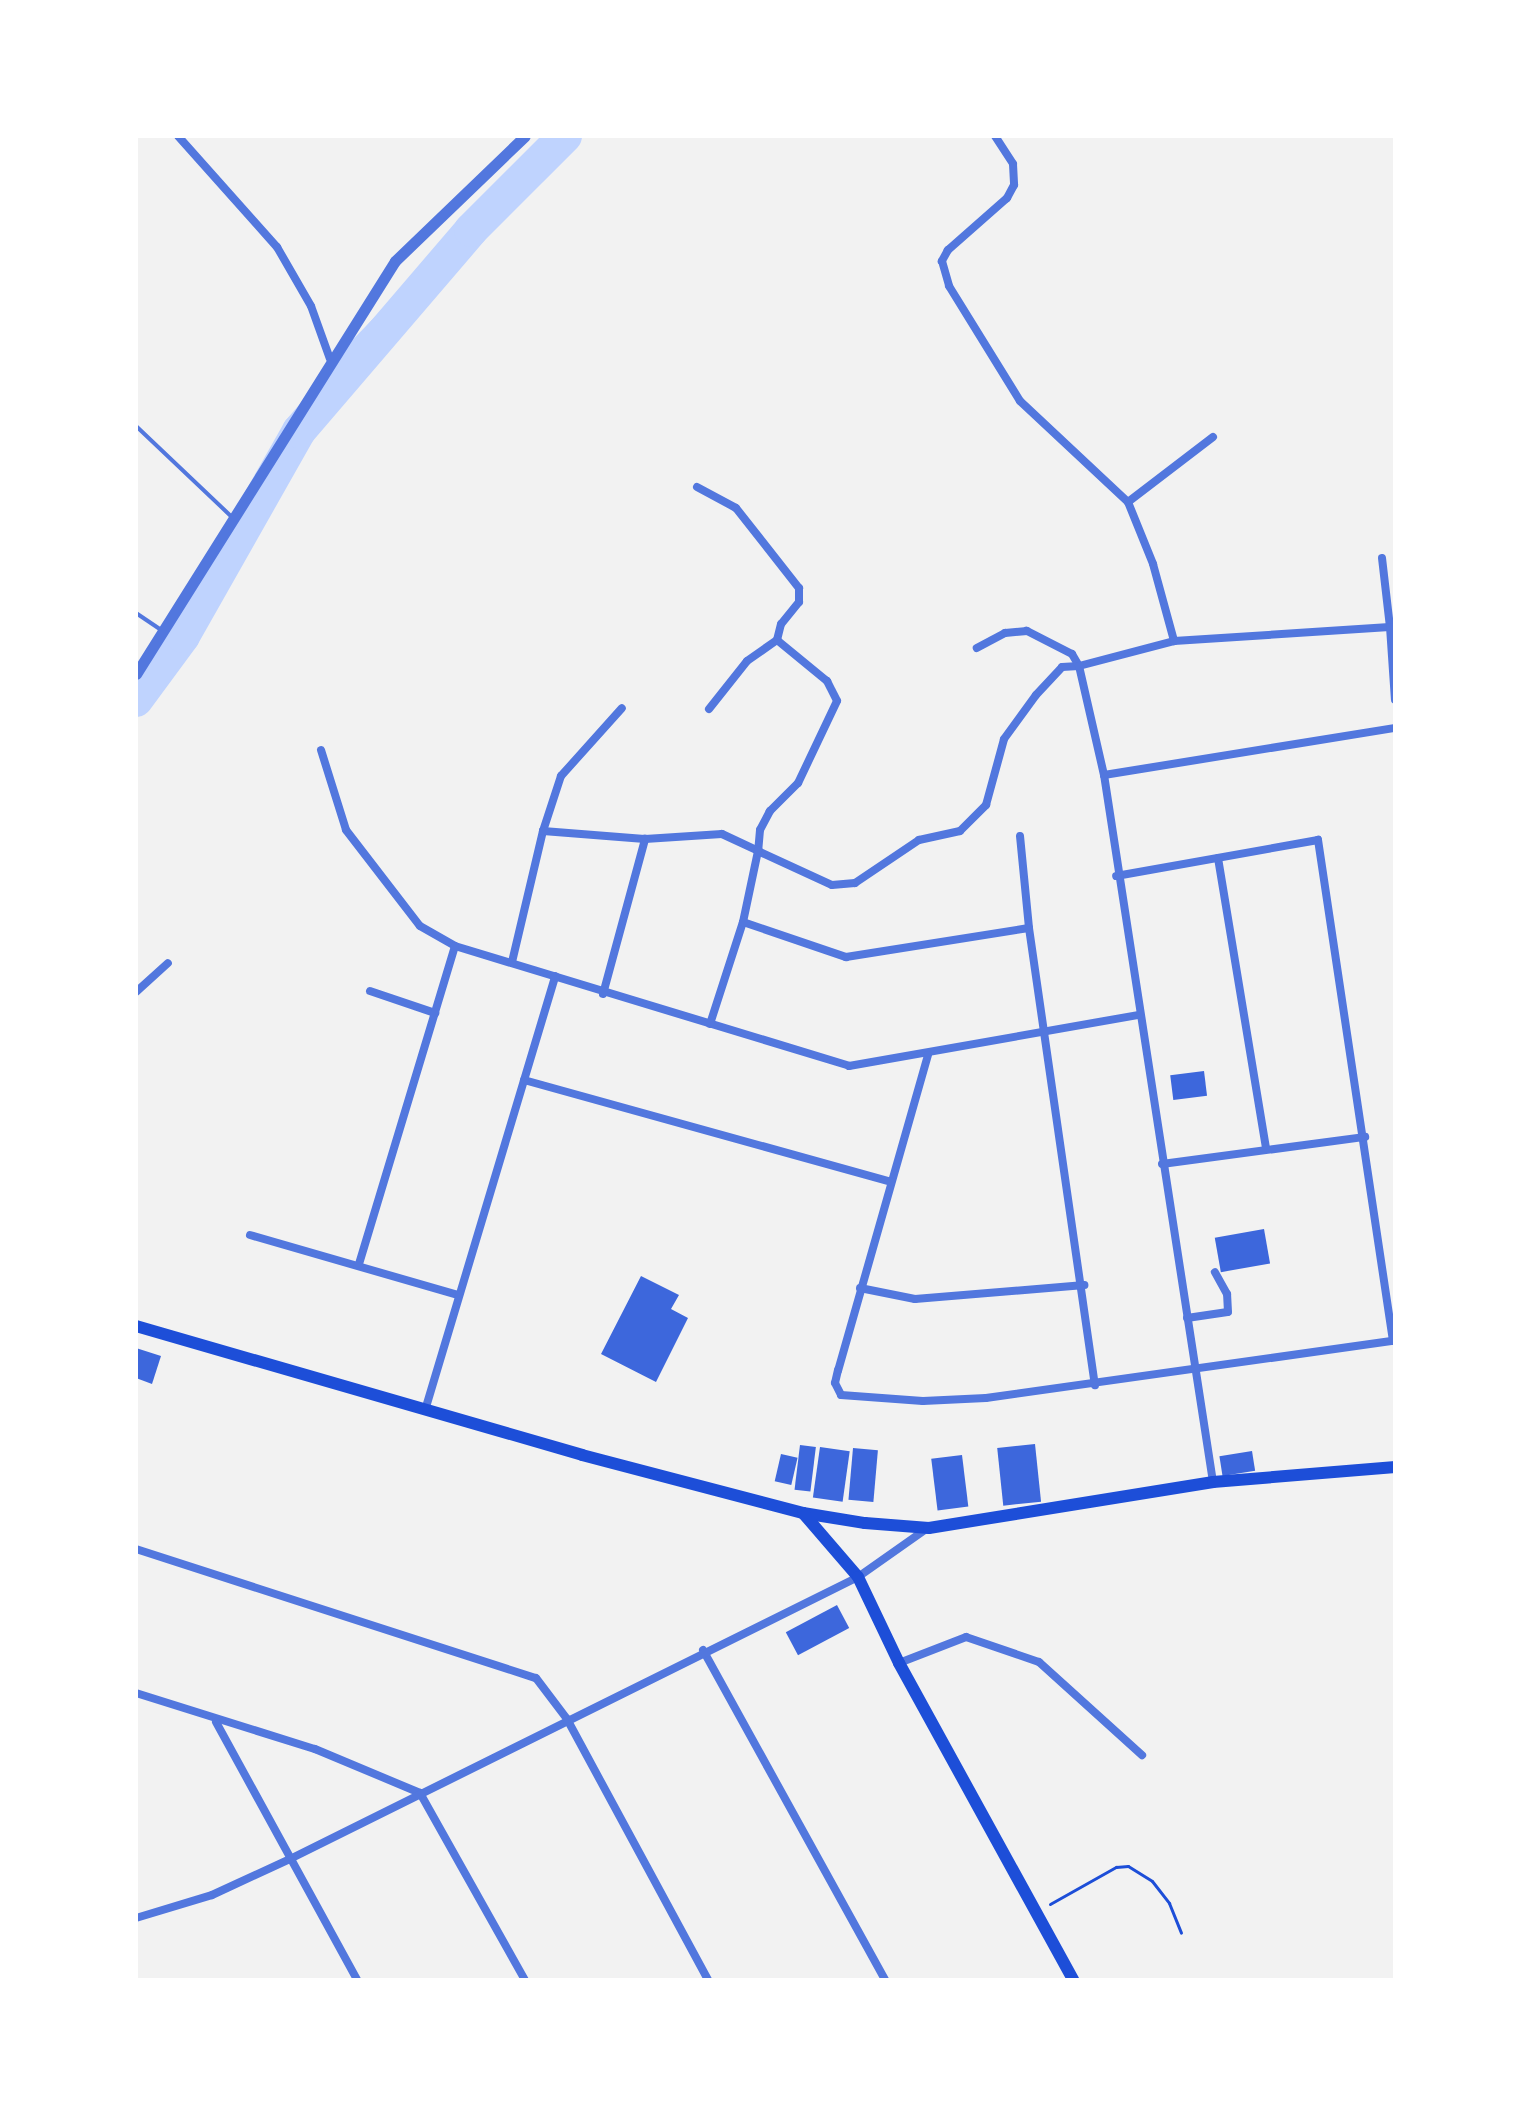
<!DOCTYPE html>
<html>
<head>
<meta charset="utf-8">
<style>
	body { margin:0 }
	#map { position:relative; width:1531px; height:2116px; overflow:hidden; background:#f2f2f2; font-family:"Times New Roman",serif }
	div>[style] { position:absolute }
	.stream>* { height:6px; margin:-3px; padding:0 3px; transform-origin:3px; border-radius:3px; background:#bfd3fe }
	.river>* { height:34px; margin:-17px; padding:0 17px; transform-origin:17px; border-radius:17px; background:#bfd3fe }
	.building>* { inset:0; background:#3d67dc; transform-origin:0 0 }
	.path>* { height:3px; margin:-1.5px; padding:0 1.5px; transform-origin:1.5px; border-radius:1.5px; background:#1d4ed8 }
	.service>* { height:4px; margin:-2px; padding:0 2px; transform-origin:2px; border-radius:2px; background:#5277de }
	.minor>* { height:8px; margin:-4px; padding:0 4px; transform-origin:4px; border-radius:4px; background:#5277de }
	.tertiary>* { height:11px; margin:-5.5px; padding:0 5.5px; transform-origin:5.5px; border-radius:5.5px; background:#5277de }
	.secondary>* { height:12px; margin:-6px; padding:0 6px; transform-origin:6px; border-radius:6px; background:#1d4ed8 }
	span { translate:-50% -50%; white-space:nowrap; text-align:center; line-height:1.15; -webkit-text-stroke:8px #fff; paint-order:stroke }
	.frame { position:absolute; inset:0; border:138px solid #fff; pointer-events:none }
</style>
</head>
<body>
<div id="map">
	<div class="stream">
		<div style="left:340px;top:357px;width:308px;rotate:-45.8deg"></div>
		<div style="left:136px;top:684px;width:14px;rotate:-60deg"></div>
	</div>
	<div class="river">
		<div style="left:136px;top:700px;width:79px;rotate:-53.7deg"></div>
		<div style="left:183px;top:636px;width:236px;rotate:-60.5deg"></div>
		<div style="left:299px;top:431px;width:265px;rotate:-49.4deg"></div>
		<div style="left:471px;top:230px;width:133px;rotate:-45deg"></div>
	</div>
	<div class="building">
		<div style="left:1204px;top:1071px;width:25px;height:34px;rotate:83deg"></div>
		<div style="left:1264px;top:1229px;width:35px;height:50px;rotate:80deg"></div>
		<div style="clip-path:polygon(641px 1276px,679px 1295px,671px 1309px,688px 1318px,656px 1382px,601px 1354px)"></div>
		<div style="clip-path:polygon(136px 1348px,161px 1356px,152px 1384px,136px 1378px)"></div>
		<div style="left:1035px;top:1444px;width:58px;height:38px;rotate:84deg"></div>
		<div style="left:800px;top:1445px;width:16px;height:45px;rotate:7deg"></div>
		<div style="left:820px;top:1447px;width:30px;height:51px;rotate:8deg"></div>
		<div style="left:853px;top:1448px;width:25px;height:52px;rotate:5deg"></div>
		<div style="left:1252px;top:1451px;width:20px;height:33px;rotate:81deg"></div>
		<div style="left:781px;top:1454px;width:17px;height:28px;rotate:13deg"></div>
		<div style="left:962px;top:1455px;width:52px;height:31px;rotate:83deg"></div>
		<div style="left:837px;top:1605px;width:26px;height:58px;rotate:62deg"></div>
	</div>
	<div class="path">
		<div style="left:1050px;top:1904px;width:76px;rotate:-29.3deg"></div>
		<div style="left:1116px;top:1867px;width:12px;rotate:-5deg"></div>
		<div style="left:1128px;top:1866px;width:28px;rotate:32deg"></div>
		<div style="left:1152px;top:1881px;width:28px;rotate:52deg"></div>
		<div style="left:1169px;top:1903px;width:32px;rotate:68deg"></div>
	</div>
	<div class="service">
		<div style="left:136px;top:426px;width:131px;rotate:43.5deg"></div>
		<div style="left:136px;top:613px;width:30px;rotate:34deg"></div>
	</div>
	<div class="minor">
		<div style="left:178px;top:136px;width:149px;rotate:48.3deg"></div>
		<div style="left:277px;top:247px;width:68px;rotate:60deg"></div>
		<div style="left:311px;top:306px;width:56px;rotate:70.3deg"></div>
		<div style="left:995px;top:136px;width:33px;rotate:57deg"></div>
		<div style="left:1013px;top:164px;width:21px;rotate:87deg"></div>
		<div style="left:1014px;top:185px;width:15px;rotate:118deg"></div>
		<div style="left:1007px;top:198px;width:79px;rotate:138.6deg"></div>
		<div style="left:948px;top:250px;width:13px;rotate:119deg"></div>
		<div style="left:942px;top:261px;width:26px;rotate:74deg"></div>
		<div style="left:949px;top:286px;width:135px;rotate:58.3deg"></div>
		<div style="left:1020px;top:401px;width:148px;rotate:43.1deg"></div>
		<div style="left:1128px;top:502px;width:67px;rotate:68deg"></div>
		<div style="left:1153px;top:564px;width:80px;rotate:74.7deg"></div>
		<div style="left:697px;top:487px;width:44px;rotate:28.3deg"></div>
		<div style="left:736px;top:508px;width:102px;rotate:51.8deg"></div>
		<div style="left:799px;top:588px;width:14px;rotate:90deg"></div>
		<div style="left:799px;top:602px;width:28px;rotate:129deg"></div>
		<div style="left:781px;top:624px;width:16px;rotate:104deg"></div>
		<div style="left:1128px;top:502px;width:107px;rotate:-37.4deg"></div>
		<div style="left:1382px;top:558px;width:69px;rotate:83.4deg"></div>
		<div style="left:709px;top:709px;width:61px;rotate:-51.6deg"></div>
		<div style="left:747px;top:661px;width:37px;rotate:-35deg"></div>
		<div style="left:777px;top:640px;width:65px;rotate:39.4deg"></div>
		<div style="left:827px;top:681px;width:22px;rotate:63deg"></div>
		<div style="left:837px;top:701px;width:91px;rotate:115.4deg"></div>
		<div style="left:798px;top:783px;width:40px;rotate:135deg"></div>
		<div style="left:770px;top:811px;width:21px;rotate:118deg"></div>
		<div style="left:760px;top:830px;width:21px;rotate:95deg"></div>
		<div style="left:758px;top:851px;width:81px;rotate:24.7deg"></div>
		<div style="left:832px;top:885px;width:23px;rotate:-5deg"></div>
		<div style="left:855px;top:883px;width:77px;rotate:-33.9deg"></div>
		<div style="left:919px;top:840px;width:42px;rotate:-12.4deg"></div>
		<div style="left:960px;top:831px;width:37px;rotate:-45deg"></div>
		<div style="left:986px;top:805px;width:68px;rotate:-74.7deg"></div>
		<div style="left:1004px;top:739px;width:54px;rotate:-54deg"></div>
		<div style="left:1036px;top:695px;width:38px;rotate:-47deg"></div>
		<div style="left:1062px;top:667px;width:17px;rotate:-3deg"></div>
		<div style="left:1079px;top:666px;width:14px;rotate:-120deg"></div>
		<div style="left:1072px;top:654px;width:51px;rotate:-152.9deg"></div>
		<div style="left:1027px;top:631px;width:22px;rotate:175deg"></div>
		<div style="left:1005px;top:633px;width:32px;rotate:152deg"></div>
		<div style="left:321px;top:750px;width:84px;rotate:72.6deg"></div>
		<div style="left:346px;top:830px;width:121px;rotate:52.4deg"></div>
		<div style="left:420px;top:926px;width:40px;rotate:29.7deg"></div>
		<div style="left:455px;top:946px;width:412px;rotate:16.9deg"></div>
		<div style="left:849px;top:1066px;width:293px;rotate:-10deg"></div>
		<div style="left:1104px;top:775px;width:295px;rotate:-9.2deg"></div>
		<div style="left:543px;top:831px;width:58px;rotate:-71.9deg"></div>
		<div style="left:561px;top:776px;width:91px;rotate:-48.1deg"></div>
		<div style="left:1020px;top:836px;width:92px;rotate:84.4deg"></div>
		<div style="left:1218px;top:858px;width:293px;rotate:80.6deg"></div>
		<div style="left:512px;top:962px;width:135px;rotate:-76.7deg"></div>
		<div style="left:543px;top:831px;width:102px;rotate:4.5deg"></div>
		<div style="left:645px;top:839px;width:77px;rotate:-3.7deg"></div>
		<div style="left:722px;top:834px;width:40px;rotate:25deg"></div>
		<div style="left:758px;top:851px;width:73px;rotate:101.9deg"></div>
		<div style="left:370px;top:991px;width:69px;rotate:18.7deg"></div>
		<div style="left:136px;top:992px;width:43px;rotate:-42.2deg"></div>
		<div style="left:603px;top:994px;width:161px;rotate:-74.8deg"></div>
		<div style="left:710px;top:1024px;width:107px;rotate:-72.1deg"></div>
		<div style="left:743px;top:922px;width:109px;rotate:18.8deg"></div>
		<div style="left:846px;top:957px;width:185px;rotate:-9deg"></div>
		<div style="left:1029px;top:928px;width:462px;rotate:81.8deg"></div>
		<div style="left:928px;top:1055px;width:328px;rotate:105.9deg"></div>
		<div style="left:838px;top:1370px;width:13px;rotate:103deg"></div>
		<div style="left:835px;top:1383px;width:13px;rotate:63deg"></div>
		<div style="left:841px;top:1395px;width:82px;rotate:4.2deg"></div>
		<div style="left:923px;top:1401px;width:63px;rotate:-2.7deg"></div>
		<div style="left:986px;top:1398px;width:411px;rotate:-8deg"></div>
		<div style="left:1393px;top:1341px;width:507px;rotate:-98.51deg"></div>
		<div style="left:1318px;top:840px;width:205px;rotate:169.9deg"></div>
		<div style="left:524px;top:1080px;width:381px;rotate:15.5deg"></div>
		<div style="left:1162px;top:1164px;width:205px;rotate:-7.6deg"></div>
		<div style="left:250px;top:1235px;width:216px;rotate:16.1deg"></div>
		<div style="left:359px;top:1264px;width:332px;rotate:-73.2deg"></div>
		<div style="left:860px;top:1288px;width:56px;rotate:11.3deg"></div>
		<div style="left:915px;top:1299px;width:170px;rotate:-4.7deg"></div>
		<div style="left:1187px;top:1318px;width:41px;rotate:-8.3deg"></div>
		<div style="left:1228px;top:1312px;width:18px;rotate:-93deg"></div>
		<div style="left:1227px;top:1294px;width:25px;rotate:-119deg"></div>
		<div style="left:426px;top:1407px;width:450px;rotate:-73.3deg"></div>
		<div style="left:1213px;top:1482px;width:715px;rotate:-98.76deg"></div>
		<div style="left:1104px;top:775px;width:112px;rotate:-102.9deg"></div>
		<div style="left:1079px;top:666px;width:98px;rotate:-14.7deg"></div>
		<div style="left:1174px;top:641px;width:216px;rotate:-3.7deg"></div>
		<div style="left:1390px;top:627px;width:73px;rotate:86.1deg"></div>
		<div style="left:136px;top:1549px;width:420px;rotate:17.9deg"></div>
		<div style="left:536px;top:1678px;width:51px;rotate:52.9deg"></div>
		<div style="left:567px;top:1719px;width:297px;rotate:61.6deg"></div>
		<div style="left:703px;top:1650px;width:377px;rotate:61.1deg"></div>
		<div style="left:899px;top:1663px;width:72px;rotate:-21.2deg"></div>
		<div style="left:966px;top:1637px;width:77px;rotate:18.9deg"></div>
		<div style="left:1039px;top:1662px;width:139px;rotate:42.1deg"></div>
		<div style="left:136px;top:1693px;width:188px;rotate:17.4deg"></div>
		<div style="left:315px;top:1749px;width:114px;rotate:22.7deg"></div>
		<div style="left:420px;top:1793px;width:214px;rotate:60.7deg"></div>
		<div style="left:216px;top:1722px;width:294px;rotate:61.3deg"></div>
		<div style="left:136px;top:1918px;width:79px;rotate:-16.8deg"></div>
		<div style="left:212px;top:1895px;width:88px;rotate:-24.8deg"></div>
		<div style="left:292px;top:1858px;width:632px;rotate:-26.4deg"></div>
		<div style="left:858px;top:1577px;width:83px;rotate:-35.2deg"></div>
	</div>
	<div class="tertiary">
		<div style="left:136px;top:674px;width:487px;rotate:-57.9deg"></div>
		<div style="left:395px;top:261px;width:180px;rotate:-43.9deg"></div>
	</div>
	<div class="secondary">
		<div style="left:136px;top:1326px;width:464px;rotate:16.1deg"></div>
		<div style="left:582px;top:1455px;width:228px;rotate:14.7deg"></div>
		<div style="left:803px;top:1513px;width:63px;rotate:9.2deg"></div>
		<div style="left:865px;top:1523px;width:64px;rotate:4.5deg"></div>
		<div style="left:929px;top:1528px;width:288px;rotate:-9.2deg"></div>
		<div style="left:1213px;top:1482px;width:183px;rotate:-4.7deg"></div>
		<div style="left:803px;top:1513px;width:84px;rotate:49.3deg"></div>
		<div style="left:858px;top:1577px;width:95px;rotate:64.5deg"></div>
		<div style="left:899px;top:1663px;width:362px;rotate:61.2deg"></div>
	</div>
	<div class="frame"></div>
</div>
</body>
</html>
